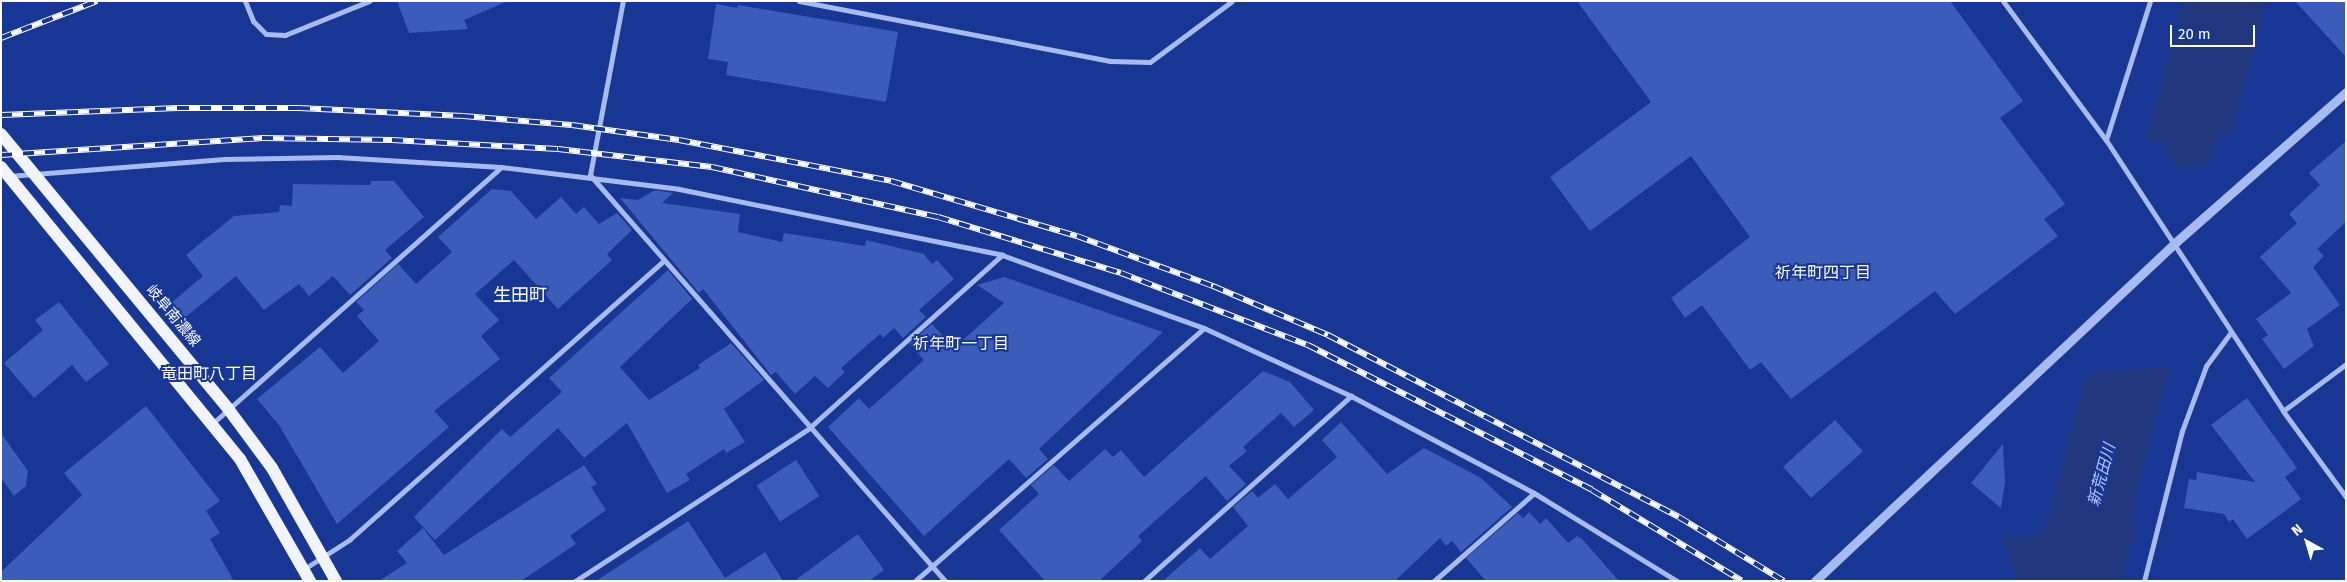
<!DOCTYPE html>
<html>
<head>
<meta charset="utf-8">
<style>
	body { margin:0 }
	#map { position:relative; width:2347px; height:582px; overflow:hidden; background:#183694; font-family:"Fira Sans","Noto Sans JP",sans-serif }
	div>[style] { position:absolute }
	.water>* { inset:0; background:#20377e }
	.river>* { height:51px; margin:-25.5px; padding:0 25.5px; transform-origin:25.5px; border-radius:25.5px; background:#20377e }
	.building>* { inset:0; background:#3c5cba; transform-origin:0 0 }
	.minor>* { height:5px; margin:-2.5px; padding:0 2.5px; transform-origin:2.5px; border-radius:2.5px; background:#a8bbf0 }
	.tertiary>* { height:9px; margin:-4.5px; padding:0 4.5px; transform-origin:4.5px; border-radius:4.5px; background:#a8bbf0 }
	.primary>* { height:12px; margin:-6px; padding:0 6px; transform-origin:6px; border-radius:6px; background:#f1f4ff }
	.rail>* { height:5.5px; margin-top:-2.75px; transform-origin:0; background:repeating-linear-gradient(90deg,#183694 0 11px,#fff 0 22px); box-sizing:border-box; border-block:1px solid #fff }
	span { translate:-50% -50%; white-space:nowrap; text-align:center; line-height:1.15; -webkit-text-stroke:4px #183694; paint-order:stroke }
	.street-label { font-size:15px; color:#fff }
	.neighbourhood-label { font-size:16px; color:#fff }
	.water-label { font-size:16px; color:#b4c6f7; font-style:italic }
	.quarter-label { font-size:18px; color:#fff }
	.frame { position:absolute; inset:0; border:2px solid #fff; pointer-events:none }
	.north { position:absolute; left:2282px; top:517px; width:50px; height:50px; -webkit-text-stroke:4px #183694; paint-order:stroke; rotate:321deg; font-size:14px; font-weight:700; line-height:20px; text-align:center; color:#fff }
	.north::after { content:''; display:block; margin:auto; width:18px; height:22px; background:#fff; clip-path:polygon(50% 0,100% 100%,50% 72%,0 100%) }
	.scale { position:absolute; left:2170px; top:25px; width:85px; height:22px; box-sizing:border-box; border:2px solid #fff; border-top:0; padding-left:6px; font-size:15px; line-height:18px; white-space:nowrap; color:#fff; -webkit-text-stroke:4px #183694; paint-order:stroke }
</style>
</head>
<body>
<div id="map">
	<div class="water">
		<div style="clip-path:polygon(2183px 1px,2266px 1px,2231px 134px,2146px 142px)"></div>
		<div style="clip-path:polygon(2170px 366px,2130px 515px,2137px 522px,2121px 581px,2017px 581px,2001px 532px,2020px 538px,2036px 533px,2047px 523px,2086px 374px)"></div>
	</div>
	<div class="river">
		<div style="left:2189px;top:143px;width:147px;rotate:-74.6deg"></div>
	</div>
	<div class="building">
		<div style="clip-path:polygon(397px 1px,508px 1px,464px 20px,468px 29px,409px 33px)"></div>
		<div style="clip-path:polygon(1577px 1px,1950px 1px,2023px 101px,2000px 118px,2065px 204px,2044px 219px,2058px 236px,1955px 314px,1935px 291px,1791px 399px,1761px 362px,1750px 370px,1702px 305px,1685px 318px,1671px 298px,1750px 237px,1691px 156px,1590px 231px,1550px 177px,1651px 102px)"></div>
		<div style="clip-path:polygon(2295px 1px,2346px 1px,2346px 57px)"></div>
		<div style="clip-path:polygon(716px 4px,737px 8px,738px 5px,898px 32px,886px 102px,726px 75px,728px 62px,708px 59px)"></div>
		<div style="clip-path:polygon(2346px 141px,2346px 222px,2317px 249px,2324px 256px,2313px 267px,2340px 305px,2307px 329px,2314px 346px,2284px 369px,2262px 339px,2268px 335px,2256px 319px,2291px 293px,2260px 257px,2297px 223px,2289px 214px,2320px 185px,2309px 173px)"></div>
		<div style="clip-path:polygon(371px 181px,394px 181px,424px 217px,385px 250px,392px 258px,350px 295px,333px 276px,309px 296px,299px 284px,264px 310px,236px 276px,177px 324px,164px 309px,203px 276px,186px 255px,234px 216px,279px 212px,280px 205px,292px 206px,293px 184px,370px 185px)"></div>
		<div style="clip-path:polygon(492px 189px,511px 191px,536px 219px,561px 197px,576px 214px,584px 207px,599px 224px,617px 213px,632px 230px,607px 254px,612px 260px,558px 309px,514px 260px,475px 294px,499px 320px,481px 336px,500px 359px,434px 411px,449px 427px,337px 524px,279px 425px,257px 399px,320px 347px,343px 373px,379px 341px,357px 316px,364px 310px,356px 302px,398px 264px,416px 284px,452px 252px,438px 237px)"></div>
		<div style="clip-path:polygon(655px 190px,673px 193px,662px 203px,740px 214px,738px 232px,782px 242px,784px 233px,865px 246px,866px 240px,924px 254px,932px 264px,937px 260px,954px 279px,919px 310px,926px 317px,903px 338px,894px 328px,883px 338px,880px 334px,841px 368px,845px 372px,828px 388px,815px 376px,795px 394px,776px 372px,771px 375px,703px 289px,699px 293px,620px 198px,638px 200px)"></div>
		<div style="clip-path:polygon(668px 270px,692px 299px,620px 367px,649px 400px,700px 368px,698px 365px,731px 343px,764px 380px,724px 409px,745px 442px,726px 453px,724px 449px,686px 474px,690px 480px,667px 493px,627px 423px,584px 458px,558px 428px,435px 540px,414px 517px,502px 429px,510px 437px,562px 392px,549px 378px)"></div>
		<div style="clip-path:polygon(1004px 277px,1163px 332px,1039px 449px,1048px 459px,1026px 478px,1009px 459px,924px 536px,828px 427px,859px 398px,869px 409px,924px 360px,909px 344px,932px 324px,954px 348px,1004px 303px,977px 285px)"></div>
		<div style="clip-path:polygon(59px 302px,109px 364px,86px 382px,72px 365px,34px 398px,4px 363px,43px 330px,35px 320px)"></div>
		<div style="clip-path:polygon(1263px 371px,1290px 382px,1314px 410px,1294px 427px,1281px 413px,1243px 447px,1247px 451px,1229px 466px,1246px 484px,1227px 501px,1206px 476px,1138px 536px,1142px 541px,1099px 581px,1045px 581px,999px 530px,1039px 494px,1031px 485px,1054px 465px,1069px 481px,1105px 449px,1113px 457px,1121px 450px,1144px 477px)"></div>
		<div style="clip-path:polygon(2247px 398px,2297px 468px,2285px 477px,2301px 499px,2247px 539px,2233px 519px,2229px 522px,2224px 514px,2184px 508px,2189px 479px,2196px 480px,2197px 472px,2255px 482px,2211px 425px)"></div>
		<div style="clip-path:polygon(146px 406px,220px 501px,206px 511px,220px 533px,210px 539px,234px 581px,1px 581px,1px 572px,82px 495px,64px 473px)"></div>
		<div style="left:1835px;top:420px;width:42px;height:70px;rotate:48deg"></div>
		<div style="clip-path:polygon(1341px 422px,1387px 474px,1424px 448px,1481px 478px,1512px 507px,1461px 552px,1452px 541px,1446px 546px,1440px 538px,1395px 581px,1163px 581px,1200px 548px,1210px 559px,1248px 526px,1233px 507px,1252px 491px,1258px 498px,1275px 484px,1288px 499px,1337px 457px,1322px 440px)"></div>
		<div style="clip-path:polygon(1px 433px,28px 471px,26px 486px,14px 496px,1px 478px)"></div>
		<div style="clip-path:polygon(2003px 444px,2005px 482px,2001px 508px,1971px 483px)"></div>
		<div style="left:796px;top:460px;width:43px;height:47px;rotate:57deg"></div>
		<div style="clip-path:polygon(584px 465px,597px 484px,591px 487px,606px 510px,570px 536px,576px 544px,521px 581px,379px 581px,407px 563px,397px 551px,423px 528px,444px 555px)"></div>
		<div style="clip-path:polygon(1529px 512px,1540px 524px,1546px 518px,1568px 543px,1577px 536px,1582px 539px,1619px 581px,1486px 581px,1466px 558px,1518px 513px,1523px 518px)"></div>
		<div style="clip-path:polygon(688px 521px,725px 578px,765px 552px,783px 581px,596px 581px)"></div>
		<div style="clip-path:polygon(858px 534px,884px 570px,869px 581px,794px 581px)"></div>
	</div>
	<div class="minor">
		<div style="left:245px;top:1px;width:22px;rotate:68deg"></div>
		<div style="left:253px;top:21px;width:18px;rotate:45deg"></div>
		<div style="left:266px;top:34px;width:19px;rotate:3deg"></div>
		<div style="left:285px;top:35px;width:91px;rotate:-22deg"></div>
		<div style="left:799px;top:1px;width:317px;rotate:10.9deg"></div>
		<div style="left:1110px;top:61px;width:40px;rotate:1.4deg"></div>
		<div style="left:1150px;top:62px;width:102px;rotate:-36.6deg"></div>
		<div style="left:2003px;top:1px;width:173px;rotate:53.5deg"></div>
		<div style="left:2106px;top:140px;width:324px;rotate:56.8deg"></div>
		<div style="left:2283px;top:411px;width:107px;rotate:53.8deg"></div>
		<div style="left:2106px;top:140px;width:146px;rotate:-72.4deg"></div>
		<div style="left:590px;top:175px;width:539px;rotate:48.83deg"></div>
		<div style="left:590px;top:175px;width:177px;rotate:-79.3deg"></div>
		<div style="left:9px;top:176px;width:216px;rotate:-4.5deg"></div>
		<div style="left:224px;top:159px;width:113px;rotate:-1deg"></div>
		<div style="left:337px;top:157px;width:164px;rotate:3.5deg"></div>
		<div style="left:501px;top:167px;width:179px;rotate:7deg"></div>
		<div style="left:679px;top:189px;width:330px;rotate:11.5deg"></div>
		<div style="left:1002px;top:255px;width:215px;rotate:19.9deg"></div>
		<div style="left:1204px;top:328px;width:162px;rotate:24.8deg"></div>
		<div style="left:1351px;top:396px;width:207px;rotate:27.9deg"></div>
		<div style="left:1534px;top:493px;width:168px;rotate:31.6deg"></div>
		<div style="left:2283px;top:411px;width:79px;rotate:-36.7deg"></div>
		<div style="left:213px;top:423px;width:385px;rotate:-41.6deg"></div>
		<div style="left:304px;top:569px;width:54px;rotate:-32.8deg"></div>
		<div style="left:349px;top:540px;width:419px;rotate:-41.6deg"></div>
		<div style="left:575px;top:581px;width:278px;rotate:-33.1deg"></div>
		<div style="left:808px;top:429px;width:261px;rotate:-41.9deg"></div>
		<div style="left:915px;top:581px;width:384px;rotate:-41.2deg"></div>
		<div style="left:1144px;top:581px;width:278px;rotate:-41.8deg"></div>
		<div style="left:1434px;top:581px;width:133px;rotate:-41.3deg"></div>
		<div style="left:2144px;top:581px;width:155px;rotate:-75.8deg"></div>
		<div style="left:2182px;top:431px;width:69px;rotate:-69.7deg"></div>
		<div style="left:2206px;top:366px;width:42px;rotate:-53.7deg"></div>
	</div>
	<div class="tertiary">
		<div style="left:1815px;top:581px;width:495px;rotate:-43.2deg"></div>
		<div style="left:2176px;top:242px;width:227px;rotate:-41.4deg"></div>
	</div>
	<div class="primary">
		<div style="left:1px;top:134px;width:358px;rotate:50.4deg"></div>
		<div style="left:229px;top:410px;width:72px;rotate:53.4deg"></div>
		<div style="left:272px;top:468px;width:130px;rotate:60.5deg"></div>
		<div style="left:1px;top:167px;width:377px;rotate:50.7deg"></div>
		<div style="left:240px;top:459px;width:141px;rotate:60.2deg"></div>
	</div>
	<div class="rail">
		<div style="left:1px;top:38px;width:103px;rotate:-21.1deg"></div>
		<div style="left:1px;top:115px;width:177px;rotate:-2.3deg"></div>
		<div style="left:178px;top:108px;width:121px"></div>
		<div style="left:299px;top:108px;width:164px;rotate:2.8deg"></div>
		<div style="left:463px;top:116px;width:109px;rotate:4.7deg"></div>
		<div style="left:572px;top:125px;width:108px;rotate:8deg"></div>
		<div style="left:679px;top:140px;width:216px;rotate:10.9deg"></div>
		<div style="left:891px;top:181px;width:194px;rotate:16.5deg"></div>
		<div style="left:1077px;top:236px;width:145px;rotate:20.2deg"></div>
		<div style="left:1213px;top:286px;width:125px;rotate:23.1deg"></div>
		<div style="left:1328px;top:335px;width:395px;rotate:27.4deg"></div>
		<div style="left:1679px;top:517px;width:123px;rotate:31.4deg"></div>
		<div style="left:1px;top:155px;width:262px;rotate:-3.7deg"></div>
		<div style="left:262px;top:138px;width:130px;rotate:0.9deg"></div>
		<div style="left:392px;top:140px;width:166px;rotate:3.1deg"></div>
		<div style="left:558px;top:149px;width:155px;rotate:6.7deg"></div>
		<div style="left:712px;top:167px;width:231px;rotate:12.5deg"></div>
		<div style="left:938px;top:217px;width:191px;rotate:17deg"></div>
		<div style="left:1121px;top:273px;width:200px;rotate:21.1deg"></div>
		<div style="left:1308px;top:345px;width:319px;rotate:27deg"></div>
		<div style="left:1592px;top:490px;width:175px;rotate:31.2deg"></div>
	</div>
	<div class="street-label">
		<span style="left:173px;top:316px;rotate:50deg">岐阜南濃線</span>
	</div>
	<div class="neighbourhood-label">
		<span style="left:1823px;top:273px">祈年町四丁目</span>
		<span style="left:961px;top:344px">祈年町一丁目</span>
		<span style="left:209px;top:374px">竜田町八丁目</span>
	</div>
	<div class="water-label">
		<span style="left:2102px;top:475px;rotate:-75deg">新荒田川</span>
	</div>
	<div class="quarter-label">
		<span style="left:520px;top:295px">生田町</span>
	</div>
	<div class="frame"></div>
	<div class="north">N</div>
	<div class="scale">20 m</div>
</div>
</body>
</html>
